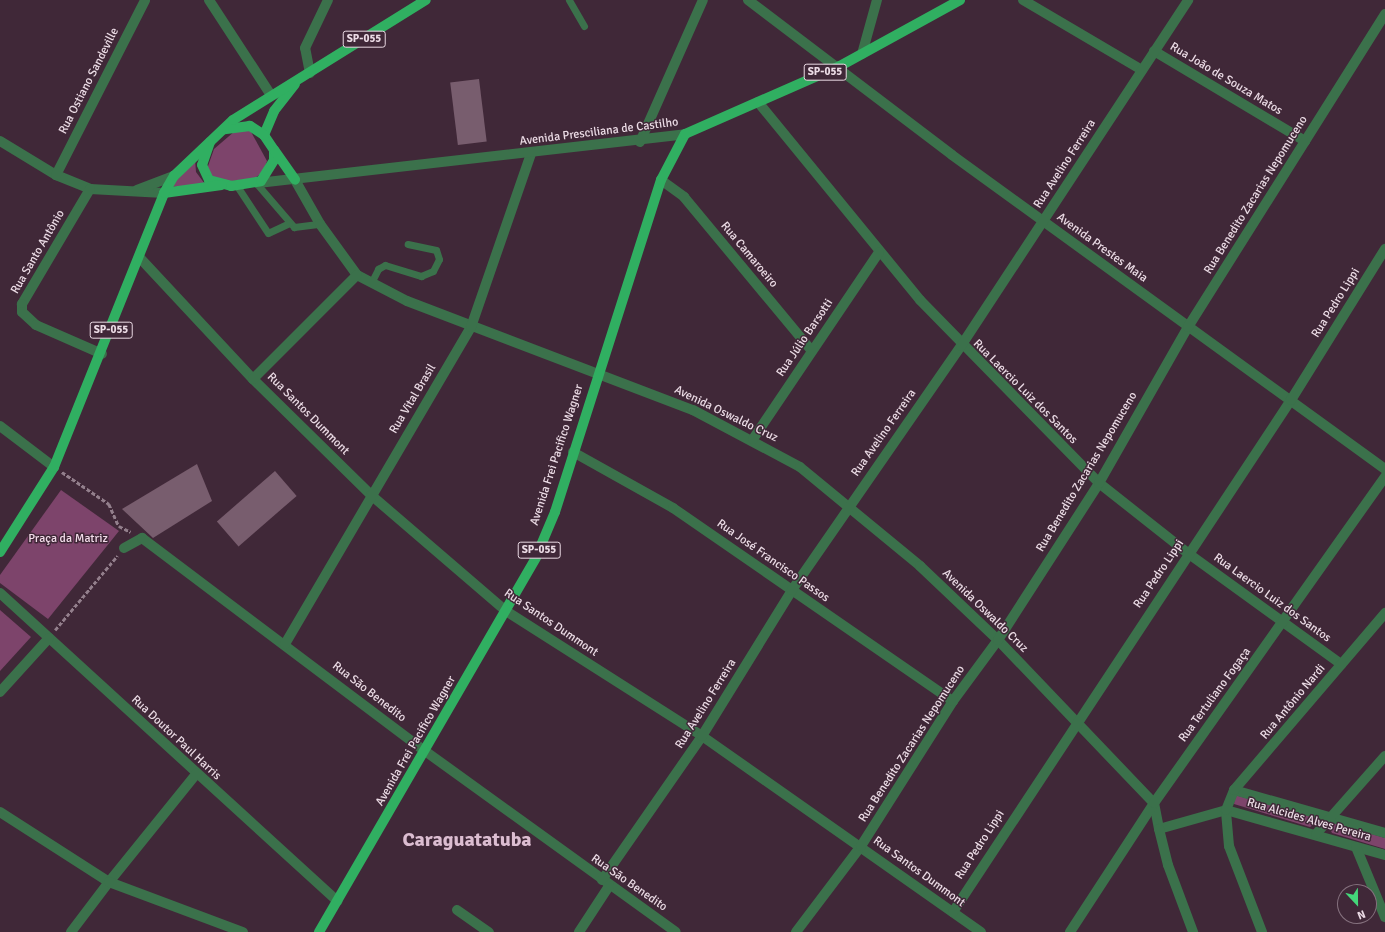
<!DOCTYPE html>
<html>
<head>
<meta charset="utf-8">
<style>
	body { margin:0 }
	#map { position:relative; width:1385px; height:932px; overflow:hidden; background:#402838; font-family:Signika,sans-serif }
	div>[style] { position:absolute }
	.green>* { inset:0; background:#7d446b }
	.building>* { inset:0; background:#785d6e; transform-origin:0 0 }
	.path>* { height:2.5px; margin-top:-1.25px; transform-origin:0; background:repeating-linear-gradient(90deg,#937f8c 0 4px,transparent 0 6px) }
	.service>* { height:7px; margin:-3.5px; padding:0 3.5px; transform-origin:3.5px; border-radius:3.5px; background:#3b714b }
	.pedestrian>* { height:10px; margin:-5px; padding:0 5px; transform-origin:5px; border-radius:5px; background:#3b714b }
	.minor>* { height:10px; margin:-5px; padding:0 5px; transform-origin:5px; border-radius:5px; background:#3b714b }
	.tertiary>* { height:10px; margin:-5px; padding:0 5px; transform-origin:5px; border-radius:5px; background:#3b714b }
	.primary>* { height:10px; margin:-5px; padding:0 5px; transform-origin:5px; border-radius:5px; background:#30af61 }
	span { translate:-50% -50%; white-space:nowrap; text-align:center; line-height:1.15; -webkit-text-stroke:3px #402838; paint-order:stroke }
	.shield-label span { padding:1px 3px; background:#402838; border:1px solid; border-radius:3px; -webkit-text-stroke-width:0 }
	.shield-label { font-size:11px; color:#ebdbe5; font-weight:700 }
	.street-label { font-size:12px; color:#ebdbe5 }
	.park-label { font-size:12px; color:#f3dcea }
	.town-label { font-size:20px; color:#dcbdd1; font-weight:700 }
	.north { position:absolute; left:1337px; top:884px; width:40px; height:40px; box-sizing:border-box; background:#402838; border:1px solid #84707d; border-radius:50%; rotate:158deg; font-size:11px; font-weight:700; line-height:16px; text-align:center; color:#ebdbe5 }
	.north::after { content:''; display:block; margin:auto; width:14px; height:18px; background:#44d77a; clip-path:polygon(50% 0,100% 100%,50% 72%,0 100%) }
</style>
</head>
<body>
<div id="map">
	<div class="green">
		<div style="clip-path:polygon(250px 130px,267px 161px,263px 172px,255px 178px,226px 182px,212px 177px,207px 169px,214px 149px,235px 131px)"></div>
		<div style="clip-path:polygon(195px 159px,196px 172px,205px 184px,171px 187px)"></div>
		<div style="clip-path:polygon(61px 490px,119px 531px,48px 619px,0 583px,0 575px)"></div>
		<div style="clip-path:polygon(0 610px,31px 637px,0 671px)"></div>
		<div style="clip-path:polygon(1235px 795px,1313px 817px,1315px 824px,1310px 827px,1234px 804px)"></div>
		<div style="clip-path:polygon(1335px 823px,1385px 838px,1385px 849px,1332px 833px,1329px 826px)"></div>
	</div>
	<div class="building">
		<div style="left:479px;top:79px;width:63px;height:29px;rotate:83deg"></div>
		<div style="clip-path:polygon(197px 464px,212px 501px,153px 538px,122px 509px)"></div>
		<div style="left:275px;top:471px;width:33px;height:77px;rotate:49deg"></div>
	</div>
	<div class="path">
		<div style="left:62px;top:472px;width:57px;rotate:34.2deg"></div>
		<div style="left:109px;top:504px;width:24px;rotate:66deg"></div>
		<div style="left:119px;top:526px;width:13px;rotate:27deg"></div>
		<div style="left:55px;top:630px;width:97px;rotate:-50deg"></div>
	</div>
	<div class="service">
		<div style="left:569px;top:0;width:30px;rotate:60deg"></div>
		<div style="left:257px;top:184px;width:57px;rotate:49.3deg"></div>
		<div style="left:294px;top:227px;width:26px;rotate:-7deg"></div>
		<div style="left:237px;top:186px;width:56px;rotate:56.6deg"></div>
		<div style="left:268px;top:233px;width:23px;rotate:-25deg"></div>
		<div style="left:371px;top:283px;width:16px;rotate:-63deg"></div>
		<div style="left:378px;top:269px;width:8px;rotate:-30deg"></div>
		<div style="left:385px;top:265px;width:38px;rotate:17deg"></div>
		<div style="left:421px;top:276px;width:13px;rotate:-23deg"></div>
		<div style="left:433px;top:271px;width:13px;rotate:-63deg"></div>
		<div style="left:439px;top:259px;width:9px;rotate:-108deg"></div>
		<div style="left:436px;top:250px;width:29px;rotate:-168deg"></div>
	</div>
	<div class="pedestrian">
		<div style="left:209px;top:0;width:113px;rotate:56.9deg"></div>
	</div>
	<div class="minor">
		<div style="left:748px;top:0;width:256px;rotate:37.2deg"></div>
		<div style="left:952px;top:155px;width:535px;rotate:35.95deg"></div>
		<div style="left:1023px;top:0;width:138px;rotate:30.5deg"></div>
		<div style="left:1154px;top:51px;width:176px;rotate:30.8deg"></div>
		<div style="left:862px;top:54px;width:56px;rotate:-74.5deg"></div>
		<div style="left:310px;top:73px;width:25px;rotate:-101deg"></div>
		<div style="left:305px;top:48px;width:53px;rotate:-64.4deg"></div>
		<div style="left:758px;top:102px;width:256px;rotate:50.7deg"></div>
		<div style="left:920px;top:300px;width:256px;rotate:45.6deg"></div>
		<div style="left:1099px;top:483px;width:115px;rotate:38.3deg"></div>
		<div style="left:1189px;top:554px;width:188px;rotate:35.9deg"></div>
		<div style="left:0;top:141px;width:66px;rotate:31.3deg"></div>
		<div style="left:56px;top:175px;width:37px;rotate:22deg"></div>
		<div style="left:90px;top:189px;width:74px;rotate:3.1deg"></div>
		<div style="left:640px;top:142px;width:155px;rotate:-66.1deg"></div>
		<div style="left:56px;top:175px;width:196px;rotate:-63deg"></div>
		<div style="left:295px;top:180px;width:51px;rotate:60.4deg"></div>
		<div style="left:320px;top:224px;width:63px;rotate:54deg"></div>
		<div style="left:357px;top:275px;width:56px;rotate:27.5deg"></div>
		<div style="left:407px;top:301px;width:306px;rotate:20.9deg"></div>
		<div style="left:693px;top:410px;width:121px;rotate:28deg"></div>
		<div style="left:800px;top:467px;width:156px;rotate:39.5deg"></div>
		<div style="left:920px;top:566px;width:108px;rotate:43.5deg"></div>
		<div style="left:998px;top:640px;width:226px;rotate:46.3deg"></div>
		<div style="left:1154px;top:803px;width:26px;rotate:79deg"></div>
		<div style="left:1159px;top:829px;width:70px;rotate:-15.8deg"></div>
		<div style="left:661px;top:180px;width:29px;rotate:36deg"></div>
		<div style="left:684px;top:197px;width:200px;rotate:50.3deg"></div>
		<div style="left:90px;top:189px;width:134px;rotate:120.6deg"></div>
		<div style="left:22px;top:304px;width:8px;rotate:90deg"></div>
		<div style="left:22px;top:312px;width:19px;rotate:43deg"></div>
		<div style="left:36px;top:325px;width:72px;rotate:23.7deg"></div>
		<div style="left:137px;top:190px;width:40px;rotate:-21deg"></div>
		<div style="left:140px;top:258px;width:166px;rotate:47deg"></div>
		<div style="left:253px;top:379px;width:165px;rotate:44.5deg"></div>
		<div style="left:371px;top:495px;width:178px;rotate:40.7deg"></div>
		<div style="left:506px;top:611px;width:232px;rotate:32.5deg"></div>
		<div style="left:702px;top:736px;width:341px;rotate:35.1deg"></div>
		<div style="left:253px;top:379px;width:147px;rotate:-45deg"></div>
		<div style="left:0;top:426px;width:68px;rotate:37.2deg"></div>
		<div style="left:753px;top:439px;width:225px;rotate:-56deg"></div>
		<div style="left:573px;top:452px;width:115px;rotate:29.2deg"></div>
		<div style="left:673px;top:508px;width:340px;rotate:34.6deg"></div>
		<div style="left:124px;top:548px;width:21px;rotate:-29deg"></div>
		<div style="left:142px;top:538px;width:354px;rotate:37deg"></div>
		<div style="left:425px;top:751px;width:309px;rotate:35.8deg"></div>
		<div style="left:0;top:593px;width:457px;rotate:42.4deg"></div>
		<div style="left:285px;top:644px;width:368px;rotate:-59.6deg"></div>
		<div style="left:471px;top:327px;width:183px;rotate:-70.9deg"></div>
		<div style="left:0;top:692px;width:73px;rotate:-47.8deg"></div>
		<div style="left:1234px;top:790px;width:157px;rotate:15.9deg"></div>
		<div style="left:1226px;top:810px;width:165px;rotate:15.8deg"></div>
		<div style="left:0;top:812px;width:130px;rotate:32.7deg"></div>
		<div style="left:109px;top:882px;width:139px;rotate:-51.1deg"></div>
		<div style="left:1159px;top:829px;width:37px;rotate:76deg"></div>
		<div style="left:1168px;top:865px;width:72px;rotate:69.5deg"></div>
		<div style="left:1316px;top:834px;width:104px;rotate:-48.5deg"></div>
		<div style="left:1356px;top:847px;width:76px;rotate:67.5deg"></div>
		<div style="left:602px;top:880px;width:175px;rotate:-55.2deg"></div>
		<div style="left:702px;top:736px;width:172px;rotate:-58.3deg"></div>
		<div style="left:792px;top:590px;width:297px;rotate:-55.3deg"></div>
		<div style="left:961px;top:346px;width:414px;rotate:-56.7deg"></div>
		<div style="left:457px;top:910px;width:39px;rotate:35deg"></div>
		<div style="left:953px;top:912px;width:614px;rotate:-56.57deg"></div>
		<div style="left:1291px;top:400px;width:178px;rotate:-58.1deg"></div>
		<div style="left:579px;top:932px;width:55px;rotate:-56.9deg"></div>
		<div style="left:796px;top:932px;width:108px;rotate:-52.9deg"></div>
		<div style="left:861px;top:846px;width:172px;rotate:-57.6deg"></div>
		<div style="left:953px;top:701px;width:76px;rotate:-53.6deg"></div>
		<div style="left:998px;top:640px;width:187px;rotate:-57.2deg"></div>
		<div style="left:1099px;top:483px;width:180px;rotate:-60.3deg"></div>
		<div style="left:1188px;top:327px;width:370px;rotate:-57.8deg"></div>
		<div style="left:1070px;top:932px;width:154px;rotate:-56.9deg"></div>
		<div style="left:1154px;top:803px;width:400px;rotate:-54.7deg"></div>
		<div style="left:1262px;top:932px;width:92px;rotate:-111deg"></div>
		<div style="left:1229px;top:846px;width:36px;rotate:-95deg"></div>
		<div style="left:1226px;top:810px;width:22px;rotate:-68deg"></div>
		<div style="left:1234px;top:790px;width:233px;rotate:-49.5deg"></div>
	</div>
	<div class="tertiary">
		<div style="left:258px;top:183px;width:430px;rotate:-6.5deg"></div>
		<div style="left:71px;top:932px;width:63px;rotate:-52.8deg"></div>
		<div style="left:109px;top:882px;width:143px;rotate:20.5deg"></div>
	</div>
	<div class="primary">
		<div style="left:264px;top:135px;width:26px;rotate:-67deg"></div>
		<div style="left:274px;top:111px;width:34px;rotate:-52deg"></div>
		<div style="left:210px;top:142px;width:24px;rotate:109deg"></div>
		<div style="left:202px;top:165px;width:17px;rotate:65deg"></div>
		<div style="left:209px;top:180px;width:23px;rotate:15deg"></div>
		<div style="left:231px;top:186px;width:30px;rotate:-9deg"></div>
		<div style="left:261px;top:181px;width:25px;rotate:-58deg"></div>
		<div style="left:274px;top:160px;width:10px;rotate:-90deg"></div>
		<div style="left:274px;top:150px;width:18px;rotate:-124deg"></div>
		<div style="left:264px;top:135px;width:17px;rotate:-147deg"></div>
		<div style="left:250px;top:126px;width:26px;rotate:173deg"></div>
		<div style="left:275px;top:151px;width:35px;rotate:55deg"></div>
		<div style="left:164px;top:193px;width:58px;rotate:-8deg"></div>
		<div style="left:0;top:552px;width:101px;rotate:-57.6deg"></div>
		<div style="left:54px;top:467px;width:295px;rotate:-68.1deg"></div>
		<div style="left:164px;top:193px;width:20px;rotate:-60deg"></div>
		<div style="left:174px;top:176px;width:81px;rotate:-43.5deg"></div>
		<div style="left:233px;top:120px;width:227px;rotate:-31.9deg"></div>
		<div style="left:319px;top:932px;width:433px;rotate:-59.9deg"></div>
		<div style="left:536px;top:557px;width:49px;rotate:-67.1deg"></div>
		<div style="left:555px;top:512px;width:349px;rotate:-72.3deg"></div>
		<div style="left:661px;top:180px;width:52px;rotate:-62.4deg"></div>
		<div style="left:685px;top:134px;width:169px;rotate:-23.7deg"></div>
		<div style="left:840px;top:66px;width:137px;rotate:-28.8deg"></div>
	</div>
	<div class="shield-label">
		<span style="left:364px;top:39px">SP-055</span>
		<span style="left:825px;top:72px">SP-055</span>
		<span style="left:111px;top:330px">SP-055</span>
		<span style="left:539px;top:550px">SP-055</span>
	</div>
	<div class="street-label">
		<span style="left:1226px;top:79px;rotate:31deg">Rua João de Souza Matos</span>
		<span style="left:89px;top:81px;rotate:-63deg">Rua Ostiano Sandeville</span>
		<span style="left:599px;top:132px;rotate:-7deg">Avenida Presciliana de Castilho</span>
		<span style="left:1065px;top:164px;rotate:-57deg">Rua Avelino Ferreira</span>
		<span style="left:1256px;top:195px;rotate:-58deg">Rua Benedito Zacarias Nepomuceno</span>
		<span style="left:1102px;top:248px;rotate:36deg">Avenida Prestes Maia</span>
		<span style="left:38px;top:252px;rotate:-60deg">Rua Santo Antônio</span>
		<span style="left:749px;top:255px;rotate:50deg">Rua Camaroeiro</span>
		<span style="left:1336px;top:303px;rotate:-58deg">Rua Pedro Lippi</span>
		<span style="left:805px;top:338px;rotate:-56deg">Rua Júlio Barsotti</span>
		<span style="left:1025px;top:392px;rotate:45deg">Rua Laercio Luiz dos Santos</span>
		<span style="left:413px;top:399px;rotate:-59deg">Rua Vital Brasil</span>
		<span style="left:308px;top:414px;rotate:45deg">Rua Santos Dummont</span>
		<span style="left:726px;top:414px;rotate:26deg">Avenida Oswaldo Cruz</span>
		<span style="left:884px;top:433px;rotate:-55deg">Rua Avelino Ferreira</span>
		<span style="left:557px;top:455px;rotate:-72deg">Avenida Frei Pacifico Wagner</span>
		<span style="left:1087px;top:472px;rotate:-59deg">Rua Benedito Zacarias Nepomuceno</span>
		<span style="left:773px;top:561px;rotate:35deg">Rua José Francisco Passos</span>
		<span style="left:1159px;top:574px;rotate:-56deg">Rua Pedro Lippi</span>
		<span style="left:1272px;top:598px;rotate:36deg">Rua Laercio Luiz dos Santos</span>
		<span style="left:985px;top:611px;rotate:44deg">Avenida Oswaldo Cruz</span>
		<span style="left:551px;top:623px;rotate:34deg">Rua Santos Dummont</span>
		<span style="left:369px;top:692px;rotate:38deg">Rua São Benedito</span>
		<span style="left:1215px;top:695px;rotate:-54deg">Rua Tertuliano Fogaça</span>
		<span style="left:1293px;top:702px;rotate:-50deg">Rua Antônio Nardi</span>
		<span style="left:706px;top:704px;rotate:-58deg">Rua Avelino Ferreira</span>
		<span style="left:176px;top:738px;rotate:43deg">Rua Doutor Paul Harris</span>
		<span style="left:416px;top:741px;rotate:-60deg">Avenida Frei Pacifico Wagner</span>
		<span style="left:912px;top:744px;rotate:-57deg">Rua Benedito Zacarias Nepomuceno</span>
		<span style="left:1309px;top:820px;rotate:16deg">Rua Alcides Alves Pereira</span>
		<span style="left:980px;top:845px;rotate:-57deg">Rua Pedro Lippi</span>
		<span style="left:919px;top:872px;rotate:36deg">Rua Santos Dummont</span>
		<span style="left:629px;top:883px;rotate:35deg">Rua São Benedito</span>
	</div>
	<div class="park-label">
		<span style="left:68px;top:539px">Praça da Matriz</span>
	</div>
	<div class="town-label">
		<span style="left:467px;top:839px">Caraguatatuba</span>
	</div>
	<div class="north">N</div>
</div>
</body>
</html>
